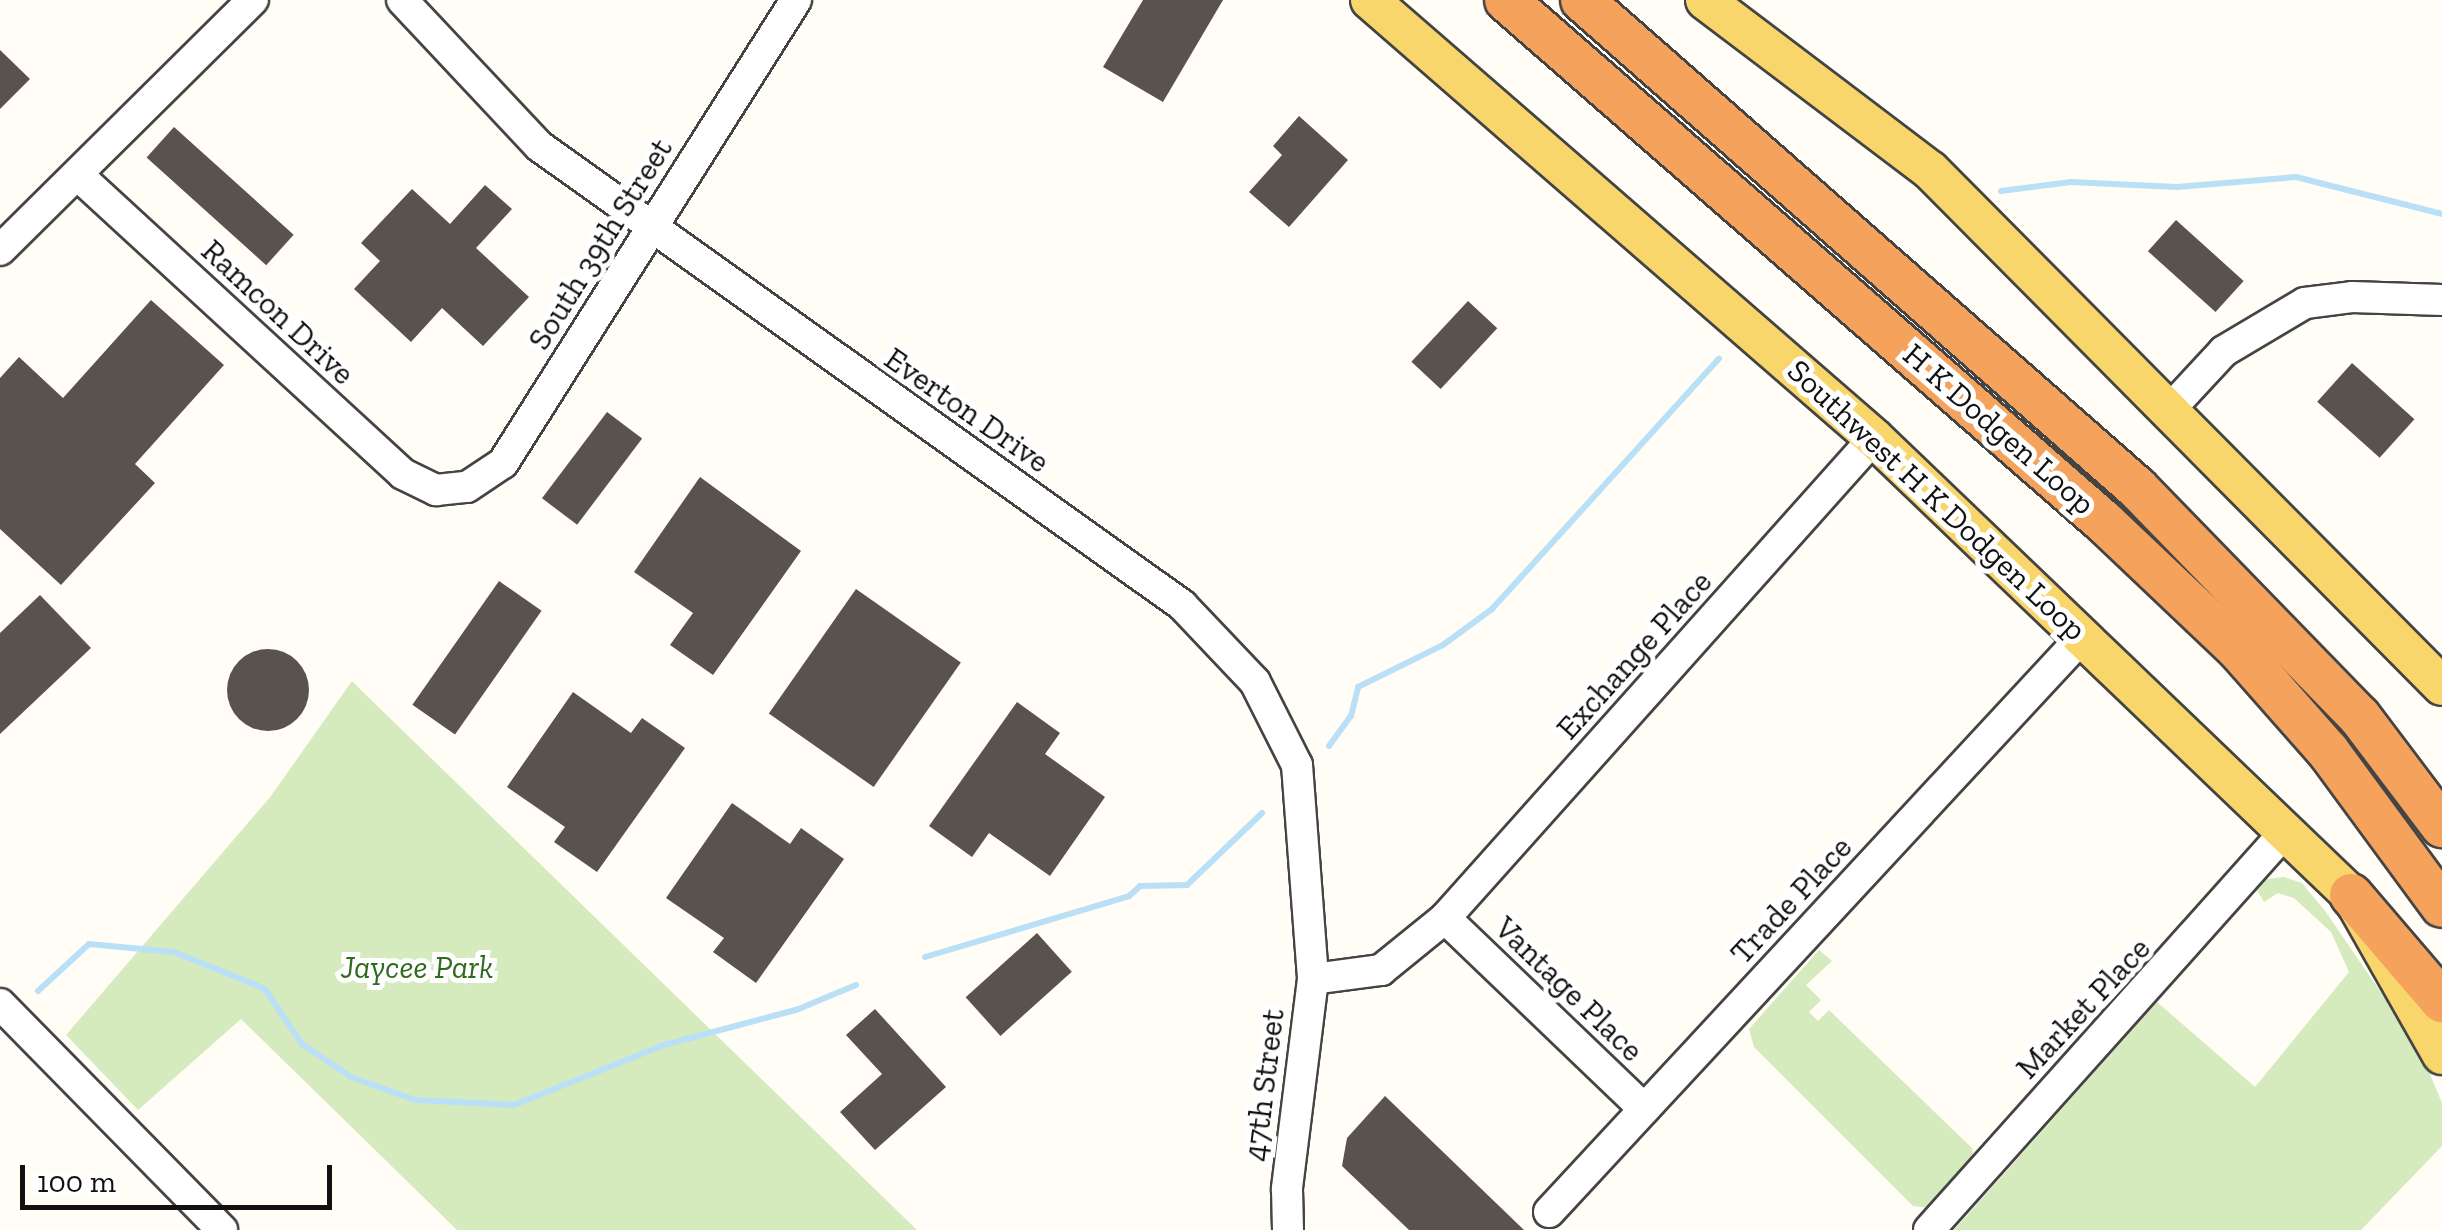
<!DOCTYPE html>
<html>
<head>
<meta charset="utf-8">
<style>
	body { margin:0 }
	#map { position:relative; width:2442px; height:1230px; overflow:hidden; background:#fffdf5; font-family:"Zilla Slab",serif }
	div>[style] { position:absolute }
	.green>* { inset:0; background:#d5ebbd }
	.stream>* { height:6px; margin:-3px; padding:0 3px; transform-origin:3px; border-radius:3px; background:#b9e0f7 }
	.building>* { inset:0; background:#5a524d; transform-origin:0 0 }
	.round { border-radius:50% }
	.roads { filter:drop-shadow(2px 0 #444) drop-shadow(-2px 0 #444) drop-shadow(0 2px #444) drop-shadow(0 -2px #444) }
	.minor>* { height:30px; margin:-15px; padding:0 15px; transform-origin:15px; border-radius:15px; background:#fff }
	.major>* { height:38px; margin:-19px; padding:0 19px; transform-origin:19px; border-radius:19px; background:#f9d66b }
	.highway>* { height:42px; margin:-21px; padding:0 21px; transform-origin:21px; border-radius:21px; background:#f5a25d }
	span { translate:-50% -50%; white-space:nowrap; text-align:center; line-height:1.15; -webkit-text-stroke:10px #fff; paint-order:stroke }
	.street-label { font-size:32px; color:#111 }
	.park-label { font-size:32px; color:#2f6b1f; font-style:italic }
	.scale { position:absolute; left:20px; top:1165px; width:312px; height:45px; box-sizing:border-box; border:5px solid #111; border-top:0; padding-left:12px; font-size:30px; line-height:35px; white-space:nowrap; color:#111; -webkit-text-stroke:8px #fff; paint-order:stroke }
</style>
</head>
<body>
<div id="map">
	<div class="green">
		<div style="clip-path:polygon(352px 681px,365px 694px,917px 1230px,457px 1230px,241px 1019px,138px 1110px,66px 1035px,271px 796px)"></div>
		<div style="clip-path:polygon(2284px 877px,2302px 883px,2325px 911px,2419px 1048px,2442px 1103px,2442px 1146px,2361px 1230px,1954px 1230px,2157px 1002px,2255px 1087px,2349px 972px,2331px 932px,2294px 898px,2278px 893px,2264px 902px,2257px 890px,2267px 879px)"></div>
		<div style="clip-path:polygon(1819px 950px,1832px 961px,1806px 985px,1821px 1000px,1809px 1012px,1818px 1021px,1829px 1010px,1972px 1148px,1974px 1160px,1930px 1208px,1913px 1206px,1754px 1047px,1749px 1029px)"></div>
	</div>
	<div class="stream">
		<div style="left:2001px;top:191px;width:71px;rotate:-7.3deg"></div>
		<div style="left:2071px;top:182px;width:106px;rotate:2.7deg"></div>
		<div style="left:2177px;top:187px;width:119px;rotate:-4.8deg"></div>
		<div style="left:2296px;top:177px;width:151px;rotate:14.2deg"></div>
		<div style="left:1329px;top:746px;width:37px;rotate:-54deg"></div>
		<div style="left:1351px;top:716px;width:30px;rotate:-76deg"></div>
		<div style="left:1358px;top:687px;width:95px;rotate:-26.3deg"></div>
		<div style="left:1443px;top:645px;width:61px;rotate:-36.3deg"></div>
		<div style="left:1492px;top:609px;width:338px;rotate:-47.8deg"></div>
		<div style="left:925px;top:957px;width:213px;rotate:-16.6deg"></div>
		<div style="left:1129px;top:896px;width:15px;rotate:-42deg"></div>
		<div style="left:1140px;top:886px;width:47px;rotate:-1.2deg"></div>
		<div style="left:1187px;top:885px;width:104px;rotate:-43.8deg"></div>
		<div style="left:38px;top:991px;width:69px;rotate:-42.7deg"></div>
		<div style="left:89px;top:944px;width:85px;rotate:5.4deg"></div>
		<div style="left:174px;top:952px;width:98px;rotate:22.1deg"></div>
		<div style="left:265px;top:989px;width:66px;rotate:56.1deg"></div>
		<div style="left:302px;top:1044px;width:59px;rotate:34deg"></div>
		<div style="left:351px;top:1077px;width:68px;rotate:19.8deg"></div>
		<div style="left:415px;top:1100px;width:99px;rotate:2.9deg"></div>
		<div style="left:514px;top:1105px;width:162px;rotate:-21.8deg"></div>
		<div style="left:664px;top:1045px;width:137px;rotate:-14.9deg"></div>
		<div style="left:796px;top:1010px;width:65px;rotate:-22.6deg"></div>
	</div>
	<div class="building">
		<div style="clip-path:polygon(1143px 0,1223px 0,1163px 102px,1103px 67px)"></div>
		<div style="clip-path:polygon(0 50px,30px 79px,0 109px)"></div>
		<div style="clip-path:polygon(1299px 116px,1348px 160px,1289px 227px,1249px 192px,1282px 155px,1273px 146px)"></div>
		<div style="left:174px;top:127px;width:161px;height:41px;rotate:42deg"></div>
		<div style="clip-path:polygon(485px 185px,512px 209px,476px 248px,529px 297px,483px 346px,442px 308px,411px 342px,354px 289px,380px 261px,361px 243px,412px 189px,450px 224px)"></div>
		<div style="left:2176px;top:220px;width:91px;height:42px;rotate:42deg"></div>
		<div style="clip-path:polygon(151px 300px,224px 365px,135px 464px,155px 483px,61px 585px,0 529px,0 378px,19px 357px,63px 398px)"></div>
		<div style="left:1468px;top:301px;width:40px;height:83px;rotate:43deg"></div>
		<div style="left:2352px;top:363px;width:84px;height:52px;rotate:42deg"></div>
		<div style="left:607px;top:412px;width:44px;height:108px;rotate:37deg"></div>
		<div style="clip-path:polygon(700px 477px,801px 551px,713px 675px,670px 645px,693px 613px,634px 572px)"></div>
		<div style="left:499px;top:581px;width:52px;height:151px;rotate:35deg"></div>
		<div style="left:856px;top:589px;width:128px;height:152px;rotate:35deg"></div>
		<div style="clip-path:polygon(40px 595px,91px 648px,0 734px,0 633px)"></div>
		<div class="round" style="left:227px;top:649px;width:82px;height:82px"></div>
		<div style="clip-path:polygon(573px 692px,631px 733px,642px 718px,685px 748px,597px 872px,554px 842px,565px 827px,507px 787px)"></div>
		<div style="clip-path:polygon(1017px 702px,1060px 733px,1045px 754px,1105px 797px,1050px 876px,989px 833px,972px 857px,929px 826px)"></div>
		<div style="clip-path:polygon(732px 803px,790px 844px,801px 828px,844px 859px,756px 983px,713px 952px,724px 938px,666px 898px)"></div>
		<div style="left:1037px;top:933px;width:52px;height:96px;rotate:48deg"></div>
		<div style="clip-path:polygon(875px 1009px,946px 1087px,875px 1150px,840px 1112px,882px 1074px,846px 1035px)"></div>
		<div style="clip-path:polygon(1385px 1096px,1524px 1230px,1409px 1230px,1342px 1166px,1347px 1138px)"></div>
	</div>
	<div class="roads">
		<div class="minor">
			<div style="left:402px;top:0;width:200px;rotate:46.8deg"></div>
			<div style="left:539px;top:146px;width:790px;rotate:35.52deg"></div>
			<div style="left:1182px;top:605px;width:106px;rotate:46.5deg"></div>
			<div style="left:1255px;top:682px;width:93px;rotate:63.2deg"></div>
			<div style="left:1297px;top:765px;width:215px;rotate:85.7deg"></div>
			<div style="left:1313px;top:979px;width:212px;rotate:97.1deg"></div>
			<div style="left:1287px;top:1189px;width:41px;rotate:88.6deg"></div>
			<div style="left:79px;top:176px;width:440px;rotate:42.6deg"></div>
			<div style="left:403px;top:474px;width:37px;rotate:26deg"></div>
			<div style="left:436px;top:490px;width:31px;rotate:-6deg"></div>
			<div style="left:467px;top:487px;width:43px;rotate:-33.7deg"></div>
			<div style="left:503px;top:463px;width:548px;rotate:-57.67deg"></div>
			<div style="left:0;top:250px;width:356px;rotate:-44.7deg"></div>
			<div style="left:2172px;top:407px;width:76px;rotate:-47.1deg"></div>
			<div style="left:2224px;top:351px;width:94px;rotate:-30.7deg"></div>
			<div style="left:2305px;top:303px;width:47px;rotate:-7.3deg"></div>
			<div style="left:2352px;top:297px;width:90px;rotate:1.9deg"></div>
			<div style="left:1445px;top:918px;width:276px;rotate:43.8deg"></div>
			<div style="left:1313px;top:979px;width:69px;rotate:-7.5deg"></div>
			<div style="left:1381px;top:970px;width:82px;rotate:-39.1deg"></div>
			<div style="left:1445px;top:918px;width:644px;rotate:-48.21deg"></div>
			<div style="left:0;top:1004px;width:317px;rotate:45.5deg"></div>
			<div style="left:1549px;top:1212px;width:787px;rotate:-47.16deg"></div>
			<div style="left:1929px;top:1230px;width:535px;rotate:-48.18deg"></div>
		</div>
		<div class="major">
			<div style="left:1370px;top:0;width:668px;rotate:40.99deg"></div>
			<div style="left:1874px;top:438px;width:661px;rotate:43.77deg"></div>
			<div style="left:2351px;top:895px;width:184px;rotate:60.4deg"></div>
			<div style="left:1705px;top:0;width:282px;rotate:37.1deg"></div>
			<div style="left:1930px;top:170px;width:727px;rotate:45.22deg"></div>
		</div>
		<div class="highway">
			<div style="left:1506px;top:0;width:794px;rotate:41.12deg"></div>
			<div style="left:2104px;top:522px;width:185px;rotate:43.5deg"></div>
			<div style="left:2238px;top:649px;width:136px;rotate:48.6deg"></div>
			<div style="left:2328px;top:751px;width:192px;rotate:53.7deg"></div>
			<div style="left:1582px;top:0;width:739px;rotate:41.32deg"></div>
			<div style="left:2137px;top:488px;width:318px;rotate:45.8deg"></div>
			<div style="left:2359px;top:716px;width:138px;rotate:53deg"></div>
			<div style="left:2351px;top:895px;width:140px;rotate:49.4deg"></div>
		</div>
	</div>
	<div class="street-label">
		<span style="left:600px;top:244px;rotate:-58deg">South 39th Street</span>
		<span style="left:278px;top:312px;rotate:43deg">Ramcon Drive</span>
		<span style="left:967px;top:410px;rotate:35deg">Everton Drive</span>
		<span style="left:1999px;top:429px;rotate:41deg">H K Dodgen Loop</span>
		<span style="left:1937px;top:500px;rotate:43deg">Southwest H K Dodgen Loop</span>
		<span style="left:1634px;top:655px;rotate:-48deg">Exchange Place</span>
		<span style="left:1791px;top:900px;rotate:-47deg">Trade Place</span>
		<span style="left:1569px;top:989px;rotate:44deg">Vantage Place</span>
		<span style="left:2083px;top:1008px;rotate:-47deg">Market Place</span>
		<span style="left:1264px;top:1085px;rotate:-83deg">47th Street</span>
	</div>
	<div class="park-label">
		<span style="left:417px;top:967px">Jaycee Park</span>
	</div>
	<div class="scale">100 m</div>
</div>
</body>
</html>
